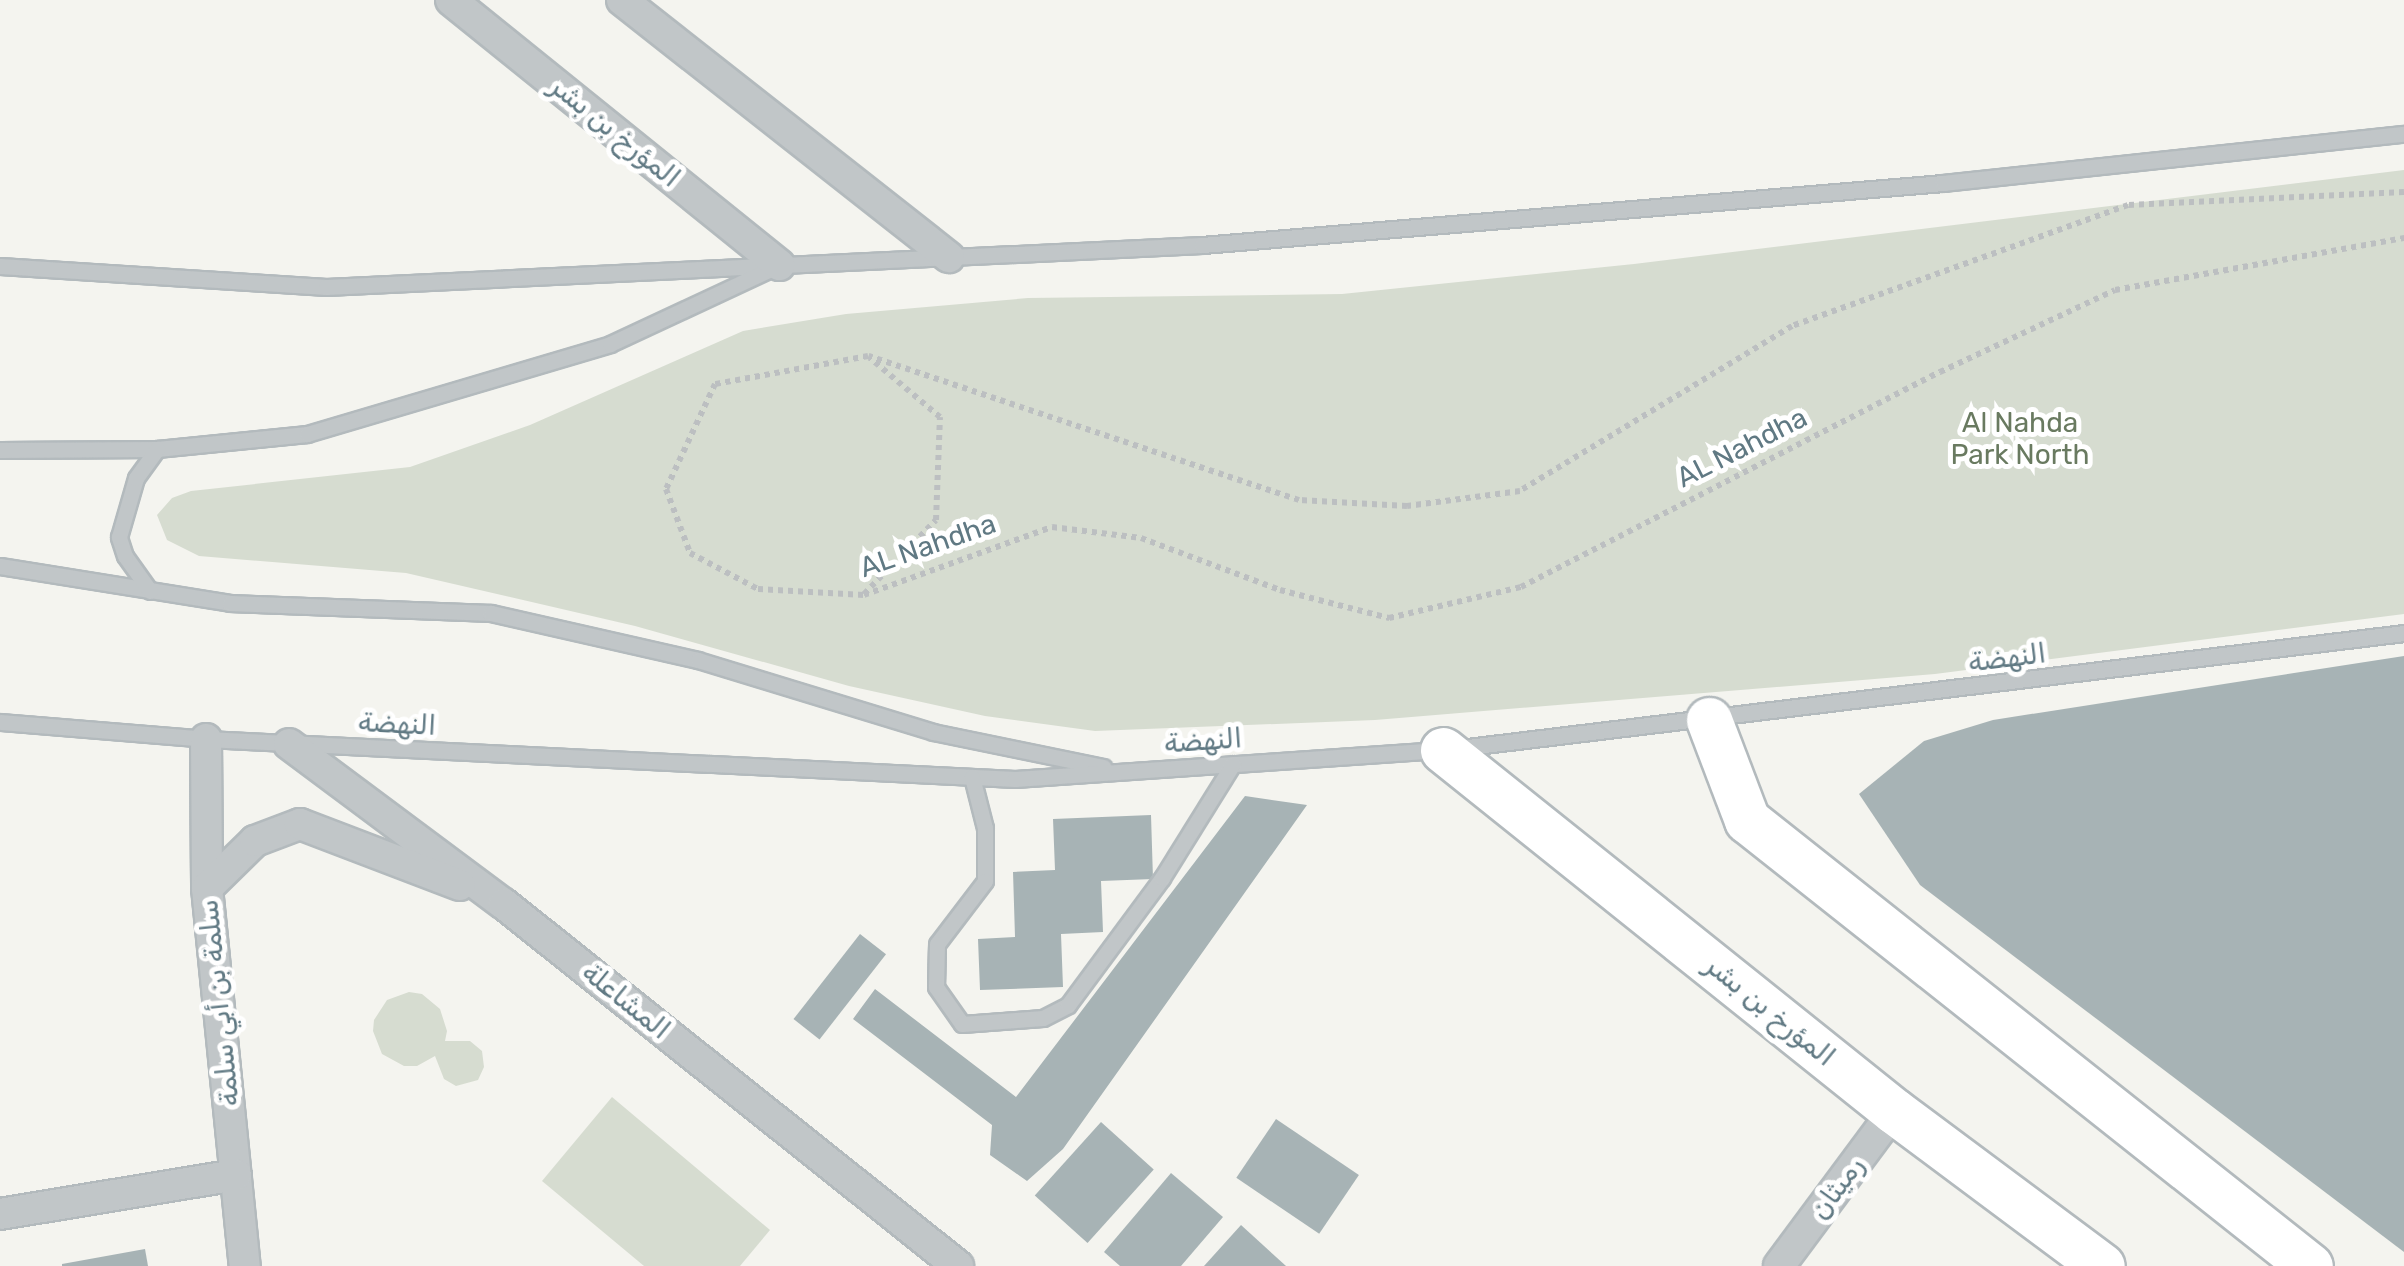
<!DOCTYPE html>
<html>
<head>
<meta charset="utf-8">
<style>
	body { margin:0 }
	#map { position:relative; width:2404px; height:1266px; overflow:hidden; background:#f4f4ef; font-family:Rubik,Cairo,sans-serif }
	div>[style] { position:absolute }
	.green>* { inset:0; background:#d6dcd0 }
	.building>* { inset:0; background:#a7b3b5; transform-origin:0 0 }
	.path>* { height:6px; margin-top:-3px; transform-origin:0; background:repeating-linear-gradient(90deg,#bcbfc1 0 5px,transparent 0 10px) }
	.roads { filter:drop-shadow(2px 0 #b3babd) drop-shadow(-2px 0 #b3babd) drop-shadow(0 2px #b3babd) drop-shadow(0 -2px #b3babd) }
	.lane>* { height:15px; margin:-7.5px; padding:0 7.5px; transform-origin:7.5px; border-radius:7.5px; background:#c1c6c8 }
	.street>* { height:30px; margin:-15px; padding:0 15px; transform-origin:15px; border-radius:15px; background:#c1c6c8 }
	.secondary>* { height:45px; margin:-22.5px; padding:0 22.5px; transform-origin:22.5px; border-radius:22.5px; background:#fff }
	span { translate:-50% -50%; white-space:nowrap; text-align:center; line-height:1.15; -webkit-text-stroke:10px #fff; paint-order:stroke }
	.street-label { font-size:28px; color:#607983 }
	.park-label { font-size:28px; color:#697a60 }
</style>
</head>
<body>
<div id="map">
	<div class="green">
		<div style="clip-path:polygon(2404px 170px,2404px 614px,1935px 674px,1375px 720px,1095px 731px,985px 716px,849px 686px,635px 626px,406px 573px,199px 556px,167px 540px,157px 515px,172px 498px,191px 491px,410px 467px,530px 425px,743px 331px,846px 314px,1028px 298px,1342px 294px,1634px 264px)"></div>
		<div style="clip-path:polygon(409px 992px,422px 994px,440px 1009px,447px 1031px,445px 1041px,470px 1041px,482px 1051px,484px 1067px,478px 1080px,456px 1086px,444px 1079px,435px 1056px,417px 1066px,404px 1066px,382px 1054px,373px 1031px,374px 1020px,387px 1000px)"></div>
		<div style="clip-path:polygon(612px 1097px,770px 1230px,740px 1266px,644px 1266px,542px 1181px)"></div>
	</div>
	<div class="building">
		<div style="clip-path:polygon(2404px 656px,2404px 1252px,1920px 885px,1859px 794px,1924px 741px,1993px 720px)"></div>
		<div style="clip-path:polygon(1245px 796px,1307px 805px,1063px 1149px,1027px 1181px,990px 1155px,992px 1125px,853px 1019px,875px 989px,1016px 1097px)"></div>
		<div style="clip-path:polygon(1151px 815px,1153px 879px,1101px 881px,1103px 932px,1061px 934px,1063px 987px,980px 990px,978px 939px,1015px 937px,1013px 872px,1055px 870px,1053px 819px)"></div>
		<div style="left:860px;top:934px;width:33px;height:108px;rotate:38deg"></div>
		<div style="left:1276px;top:1119px;width:100px;height:71px;rotate:34deg"></div>
		<div style="left:1101px;top:1122px;width:71px;height:99px;rotate:42deg"></div>
		<div style="clip-path:polygon(1171px 1173px,1223px 1217px,1181px 1266px,1120px 1266px,1104px 1252px)"></div>
		<div style="clip-path:polygon(1241px 1225px,1286px 1266px,1204px 1266px)"></div>
		<div style="clip-path:polygon(145px 1249px,148px 1266px,62px 1266px,62px 1264px)"></div>
	</div>
	<div class="path">
		<div style="left:2404px;top:192px;width:276px;rotate:177.3deg"></div>
		<div style="left:2128px;top:205px;width:357px;rotate:160.2deg"></div>
		<div style="left:1792px;top:326px;width:318px;rotate:148.8deg"></div>
		<div style="left:1520px;top:491px;width:114px;rotate:172.4deg"></div>
		<div style="left:1407px;top:506px;width:108px;rotate:-176.8deg"></div>
		<div style="left:1299px;top:500px;width:454px;rotate:-161.5deg"></div>
		<div style="left:868px;top:356px;width:156px;rotate:169.6deg"></div>
		<div style="left:715px;top:384px;width:116px;rotate:115deg"></div>
		<div style="left:666px;top:489px;width:68px;rotate:69.4deg"></div>
		<div style="left:690px;top:553px;width:77px;rotate:27.9deg"></div>
		<div style="left:758px;top:589px;width:106px;rotate:3.2deg"></div>
		<div style="left:864px;top:595px;width:200px;rotate:-19.9deg"></div>
		<div style="left:1052px;top:527px;width:90px;rotate:7deg"></div>
		<div style="left:1141px;top:538px;width:148px;rotate:20.5deg"></div>
		<div style="left:1280px;top:590px;width:113px;rotate:14.4deg"></div>
		<div style="left:1389px;top:618px;width:136px;rotate:-13.2deg"></div>
		<div style="left:1521px;top:587px;width:471px;rotate:-27.2deg"></div>
		<div style="left:1940px;top:372px;width:193px;rotate:-25.1deg"></div>
		<div style="left:2115px;top:290px;width:294px;rotate:-10.2deg"></div>
		<div style="left:864px;top:594px;width:103px;rotate:-45.8deg"></div>
		<div style="left:936px;top:520px;width:103px;rotate:-87.8deg"></div>
		<div style="left:940px;top:417px;width:92px;rotate:-139.9deg"></div>
	</div>
	<div class="roads">
		<div class="lane">
			<div style="left:0;top:266px;width:327px;rotate:3.7deg"></div>
			<div style="left:326px;top:287px;width:877px;rotate:-2.74deg"></div>
			<div style="left:1202px;top:245px;width:744px;rotate:-4.78deg"></div>
			<div style="left:1943px;top:183px;width:464px;rotate:-6.1deg"></div>
			<div style="left:0;top:450px;width:157px;rotate:-0.4deg"></div>
			<div style="left:157px;top:449px;width:151px;rotate:-5.7deg"></div>
			<div style="left:307px;top:434px;width:316px;rotate:-16.5deg"></div>
			<div style="left:610px;top:344px;width:178px;rotate:-25deg"></div>
			<div style="left:0;top:566px;width:233px;rotate:9.1deg"></div>
			<div style="left:230px;top:603px;width:261px;rotate:2.2deg"></div>
			<div style="left:491px;top:613px;width:212px;rotate:12.8deg"></div>
			<div style="left:698px;top:660px;width:246px;rotate:17deg"></div>
			<div style="left:933px;top:732px;width:174px;rotate:11.6deg"></div>
			<div style="left:150px;top:591px;width:43px;rotate:-125.5deg"></div>
			<div style="left:125px;top:556px;width:20px;rotate:-108deg"></div>
			<div style="left:119px;top:537px;width:61px;rotate:-73.9deg"></div>
			<div style="left:136px;top:478px;width:36px;rotate:-54deg"></div>
			<div style="left:0;top:722px;width:207px;rotate:4.7deg"></div>
			<div style="left:206px;top:739px;width:810px;rotate:2.83deg"></div>
			<div style="left:1015px;top:779px;width:429px;rotate:-3.9deg"></div>
			<div style="left:1443px;top:750px;width:968px;rotate:-6.94deg"></div>
			<div style="left:972px;top:777px;width:53px;rotate:75.7deg"></div>
			<div style="left:985px;top:828px;width:53px;rotate:90deg"></div>
			<div style="left:985px;top:881px;width:79px;rotate:127.3deg"></div>
			<div style="left:937px;top:944px;width:43px;rotate:91.3deg"></div>
			<div style="left:936px;top:987px;width:45px;rotate:54.9deg"></div>
			<div style="left:962px;top:1024px;width:81px;rotate:-4.2deg"></div>
			<div style="left:1043px;top:1018px;width:28px;rotate:-27deg"></div>
			<div style="left:1068px;top:1005px;width:158px;rotate:-53.5deg"></div>
			<div style="left:1162px;top:878px;width:134px;rotate:-58.1deg"></div>
		</div>
		<div class="street">
			<div style="left:451px;top:0;width:422px;rotate:38.9deg"></div>
			<div style="left:622px;top:0;width:416px;rotate:38.2deg"></div>
			<div style="left:206px;top:739px;width:149px;rotate:89.6deg"></div>
			<div style="left:207px;top:888px;width:380px;rotate:84.3deg"></div>
			<div style="left:289px;top:744px;width:268px;rotate:36.7deg"></div>
			<div style="left:504px;top:904px;width:581px;rotate:38.57deg"></div>
			<div style="left:207px;top:888px;width:67px;rotate:-44.4deg"></div>
			<div style="left:255px;top:841px;width:48px;rotate:-20.7deg"></div>
			<div style="left:300px;top:824px;width:171px;rotate:20.9deg"></div>
			<div style="left:0;top:1214px;width:239px;rotate:-9.4deg"></div>
			<div style="left:1779px;top:1266px;width:193px;rotate:-53.4deg"></div>
		</div>
		<div class="secondary">
			<div style="left:1709px;top:720px;width:107px;rotate:69.2deg"></div>
			<div style="left:1747px;top:820px;width:718px;rotate:38.39deg"></div>
			<div style="left:1443px;top:750px;width:578px;rotate:38.68deg"></div>
			<div style="left:1894px;top:1111px;width:259px;rotate:36.7deg"></div>
		</div>
	</div>
	<div class="street-label">
		<span style="left:615px;top:132px;rotate:39deg">المؤرخ بن بشر</span>
		<span style="left:1742px;top:448px;rotate:-27deg">AL Nahdha</span>
		<span style="left:928px;top:546px;rotate:-19deg">AL Nahdha</span>
		<span style="left:2007px;top:658px;rotate:-7deg">النهضة</span>
		<span style="left:397px;top:724px;rotate:3deg">النهضة</span>
		<span style="left:1203px;top:741px;rotate:-4deg">النهضة</span>
		<span style="left:626px;top:1001px;rotate:39deg">المشاعلة</span>
		<span style="left:219px;top:1003px;rotate:-96deg">سلمة بن أبي سلمة</span>
		<span style="left:1770px;top:1011px;rotate:39deg">المؤرخ بن بشر</span>
		<span style="left:1837px;top:1188px;rotate:-54deg">رميثان</span>
	</div>
	<div class="park-label">
		<span style="left:2020px;top:439px">Al Nahda<br>Park North</span>
	</div>
</div>
</body>
</html>
